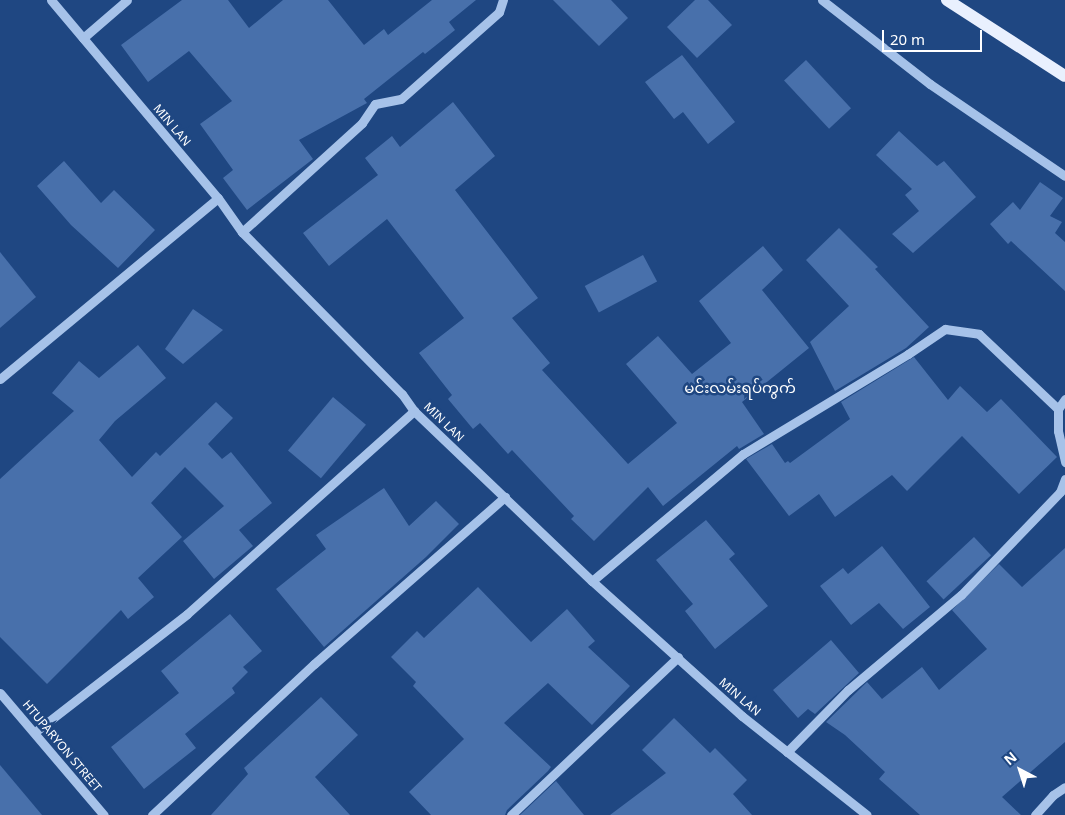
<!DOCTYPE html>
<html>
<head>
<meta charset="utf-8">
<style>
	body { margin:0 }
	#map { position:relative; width:1065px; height:815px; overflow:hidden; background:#1f4782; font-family:"Noto Sans","Noto Sans Myanmar",sans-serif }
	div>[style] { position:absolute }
	.building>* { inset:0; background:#4870ab; transform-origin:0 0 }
	.minor>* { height:9px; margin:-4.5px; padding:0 4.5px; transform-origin:4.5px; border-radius:4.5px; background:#a6c2e9 }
	.major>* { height:12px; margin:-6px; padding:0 6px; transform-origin:6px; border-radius:6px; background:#e9f0fe }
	span { translate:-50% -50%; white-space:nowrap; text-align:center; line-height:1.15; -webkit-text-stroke:5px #1f4782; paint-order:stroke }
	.street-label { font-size:12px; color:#fff }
	.quarter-label { font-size:15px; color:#fff }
	.north { position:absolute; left:995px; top:745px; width:50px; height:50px; -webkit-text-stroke:4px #1f4782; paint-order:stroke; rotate:320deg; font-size:14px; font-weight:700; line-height:20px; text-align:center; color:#fff }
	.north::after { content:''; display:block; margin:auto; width:18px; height:22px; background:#fff; clip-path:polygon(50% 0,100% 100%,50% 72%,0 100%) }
	.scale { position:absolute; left:882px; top:30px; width:100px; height:22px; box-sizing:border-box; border:2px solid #fff; border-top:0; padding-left:6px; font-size:15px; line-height:18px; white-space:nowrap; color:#fff; -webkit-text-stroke:4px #1f4782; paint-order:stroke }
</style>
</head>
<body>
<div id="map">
	<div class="building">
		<div style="clip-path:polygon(182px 0,228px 0,249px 28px,283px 0,328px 0,364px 45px,384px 29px,388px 35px,432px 0,476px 0,449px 22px,455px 30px,425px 54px,423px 52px,364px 99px,367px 103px,299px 140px,313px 159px,247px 210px,223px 178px,233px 170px,200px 124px,232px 101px,189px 51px,148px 82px,121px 45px)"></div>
		<div style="clip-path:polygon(553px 0,611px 0,628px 18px,599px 46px)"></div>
		<div style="clip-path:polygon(695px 0,708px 0,732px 25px,697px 58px,667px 27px)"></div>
		<div style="clip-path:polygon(682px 55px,735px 122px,708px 144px,683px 112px,674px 119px,645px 82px)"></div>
		<div style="left:806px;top:60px;width:66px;height:30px;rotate:47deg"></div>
		<div style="clip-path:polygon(453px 102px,495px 156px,455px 190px,538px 298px,512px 318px,550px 363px,542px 370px,628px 464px,677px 423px,626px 364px,658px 336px,692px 374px,731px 343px,699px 301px,763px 246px,783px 270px,762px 290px,809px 348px,742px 402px,764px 434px,739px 449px,737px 446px,663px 506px,648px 487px,594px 541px,571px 519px,574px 516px,512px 450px,508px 454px,480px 423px,473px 429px,448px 399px,452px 395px,419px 353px,464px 318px,387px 219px,329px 266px,303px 233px,378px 175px,365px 158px,392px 136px,400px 147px)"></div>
		<div style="clip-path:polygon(899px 131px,937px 166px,944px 161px,976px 197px,913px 253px,892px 234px,919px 211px,905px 195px,912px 189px,876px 155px)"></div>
		<div style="clip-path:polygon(64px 161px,101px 203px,114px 190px,155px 230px,118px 268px,71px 225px,37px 186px)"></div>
		<div style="clip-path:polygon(1040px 182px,1063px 198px,1050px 216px,1062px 222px,1055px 233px,1065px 242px,1065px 291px,1011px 241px,1008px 244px,990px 224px,1013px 202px,1020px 210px)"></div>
		<div style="clip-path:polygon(839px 228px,878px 267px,875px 269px,929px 327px,906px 348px,835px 391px,810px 342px,849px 306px,806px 260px)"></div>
		<div style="clip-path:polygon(0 252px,36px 297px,0 328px)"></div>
		<div style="left:643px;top:255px;width:30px;height:66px;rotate:62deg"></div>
		<div style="clip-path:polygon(193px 309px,223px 330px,183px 364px,165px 349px)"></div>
		<div style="clip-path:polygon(138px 345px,166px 378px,115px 421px,99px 440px,132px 477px,156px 452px,160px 456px,216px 402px,233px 418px,208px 444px,222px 459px,231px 452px,272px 503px,239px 530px,253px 546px,214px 579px,183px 541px,224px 506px,185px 467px,151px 503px,182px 537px,138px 578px,154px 597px,128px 619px,121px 610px,47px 684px,0 637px,0 479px,74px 411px,52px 393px,79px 361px,99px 378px)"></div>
		<div style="clip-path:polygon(914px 357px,948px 400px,960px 386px,987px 412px,1001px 399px,1057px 457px,1019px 494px,962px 436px,907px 491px,892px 475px,835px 517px,819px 494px,789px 516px,746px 459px,772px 444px,785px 463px,788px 461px,790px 463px,850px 419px,841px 402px)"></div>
		<div style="left:333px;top:397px;width:43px;height:70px;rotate:40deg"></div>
		<div style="clip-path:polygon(384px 488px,409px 526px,436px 501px,459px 524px,426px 557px,324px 647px,276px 589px,326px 549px,316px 535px)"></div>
		<div style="clip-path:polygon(706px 520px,735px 554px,729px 559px,768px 606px,715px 649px,685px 611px,693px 604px,656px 560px)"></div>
		<div style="left:974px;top:537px;width:25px;height:65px;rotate:47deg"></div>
		<div style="clip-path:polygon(882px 546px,930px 607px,903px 629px,879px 603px,851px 625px,820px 586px,843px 568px,848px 574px)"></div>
		<div style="clip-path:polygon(1065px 548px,1065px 742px,1002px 797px,1021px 815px,920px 815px,879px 779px,885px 772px,845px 735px,826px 722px,867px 682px,882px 699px,922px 667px,939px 690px,987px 649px,952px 610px,999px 564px,1022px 587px)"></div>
		<div style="clip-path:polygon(478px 587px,531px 642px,567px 609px,595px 641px,588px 647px,630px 686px,592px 725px,548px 683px,504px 723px,551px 767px,548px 771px,507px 810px,505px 815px,431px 815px,409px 792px,464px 739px,413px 686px,416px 682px,391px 657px,417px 631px,424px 638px)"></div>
		<div style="clip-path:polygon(230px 614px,262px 651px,243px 667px,248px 672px,232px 688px,235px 693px,185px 734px,196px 748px,144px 789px,111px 747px,179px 693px,161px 671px)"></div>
		<div style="clip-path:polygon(831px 640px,859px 673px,815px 714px,808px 709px,798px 718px,773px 690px)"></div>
		<div style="clip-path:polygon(321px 697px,358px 735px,315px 777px,350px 815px,211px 815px,248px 774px,244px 768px)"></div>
		<div style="clip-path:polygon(674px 718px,710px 753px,715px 748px,747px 780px,733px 794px,752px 815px,610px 815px,666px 773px,642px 750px)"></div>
		<div style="clip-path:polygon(0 765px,42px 815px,0 815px)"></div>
		<div style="clip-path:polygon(556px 781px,584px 815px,520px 815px)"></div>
	</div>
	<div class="minor">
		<div style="left:51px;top:0;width:259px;rotate:49.9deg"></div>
		<div style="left:218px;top:198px;width:42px;rotate:54.8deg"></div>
		<div style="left:242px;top:232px;width:228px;rotate:45.4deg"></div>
		<div style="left:402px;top:394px;width:21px;rotate:55deg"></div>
		<div style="left:414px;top:411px;width:246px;rotate:43.7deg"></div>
		<div style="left:592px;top:581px;width:202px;rotate:42deg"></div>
		<div style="left:742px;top:716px;width:159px;rotate:38.4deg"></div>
		<div style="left:822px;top:0;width:137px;rotate:37.9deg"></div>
		<div style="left:930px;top:84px;width:163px;rotate:34.3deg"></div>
		<div style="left:83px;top:38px;width:58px;rotate:-40.8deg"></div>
		<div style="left:242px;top:232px;width:162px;rotate:-42.2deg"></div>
		<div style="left:362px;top:123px;width:23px;rotate:-56deg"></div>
		<div style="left:375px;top:104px;width:26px;rotate:-11deg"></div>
		<div style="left:401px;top:99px;width:131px;rotate:-41.6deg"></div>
		<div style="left:499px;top:12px;width:13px;rotate:-72deg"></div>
		<div style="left:0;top:379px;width:283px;rotate:-39.7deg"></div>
		<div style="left:1065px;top:399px;width:12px;rotate:125deg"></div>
		<div style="left:1058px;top:409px;width:22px;rotate:90deg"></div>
		<div style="left:1058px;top:431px;width:32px;rotate:77deg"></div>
		<div style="left:592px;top:581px;width:197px;rotate:-40.1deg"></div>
		<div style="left:743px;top:454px;width:193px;rotate:-31.2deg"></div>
		<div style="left:908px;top:354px;width:45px;rotate:-34deg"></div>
		<div style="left:945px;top:329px;width:34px;rotate:8deg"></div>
		<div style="left:979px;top:334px;width:109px;rotate:43.5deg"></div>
		<div style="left:0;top:693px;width:160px;rotate:49.6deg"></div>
		<div style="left:35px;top:732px;width:192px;rotate:-37.8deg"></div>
		<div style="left:187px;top:614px;width:305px;rotate:-41.8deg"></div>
		<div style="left:787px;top:752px;width:87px;rotate:-45.5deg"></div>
		<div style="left:848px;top:690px;width:148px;rotate:-40.1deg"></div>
		<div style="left:961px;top:595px;width:143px;rotate:-46.1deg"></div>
		<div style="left:1060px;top:492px;width:14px;rotate:-69deg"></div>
		<div style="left:152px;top:815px;width:221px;rotate:-43deg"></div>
		<div style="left:314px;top:664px;width:254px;rotate:-41.2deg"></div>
		<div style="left:511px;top:815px;width:230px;rotate:-43.4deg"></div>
		<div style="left:1035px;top:815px;width:27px;rotate:-48deg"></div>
		<div style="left:1053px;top:795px;width:14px;rotate:-34deg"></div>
	</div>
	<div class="major">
		<div style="left:947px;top:0;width:140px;rotate:32.8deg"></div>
	</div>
	<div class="street-label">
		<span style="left:172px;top:125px;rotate:50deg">MIN LAN</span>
		<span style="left:444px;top:422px;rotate:44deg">MIN LAN</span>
		<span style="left:740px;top:697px;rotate:41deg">MIN LAN</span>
		<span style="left:62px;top:746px;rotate:50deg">HTUPARYON STREET</span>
	</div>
	<div class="quarter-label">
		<span style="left:740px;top:388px">မင်းလမ်းရပ်ကွက်</span>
	</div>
	<div class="north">N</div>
	<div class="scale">20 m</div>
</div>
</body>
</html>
